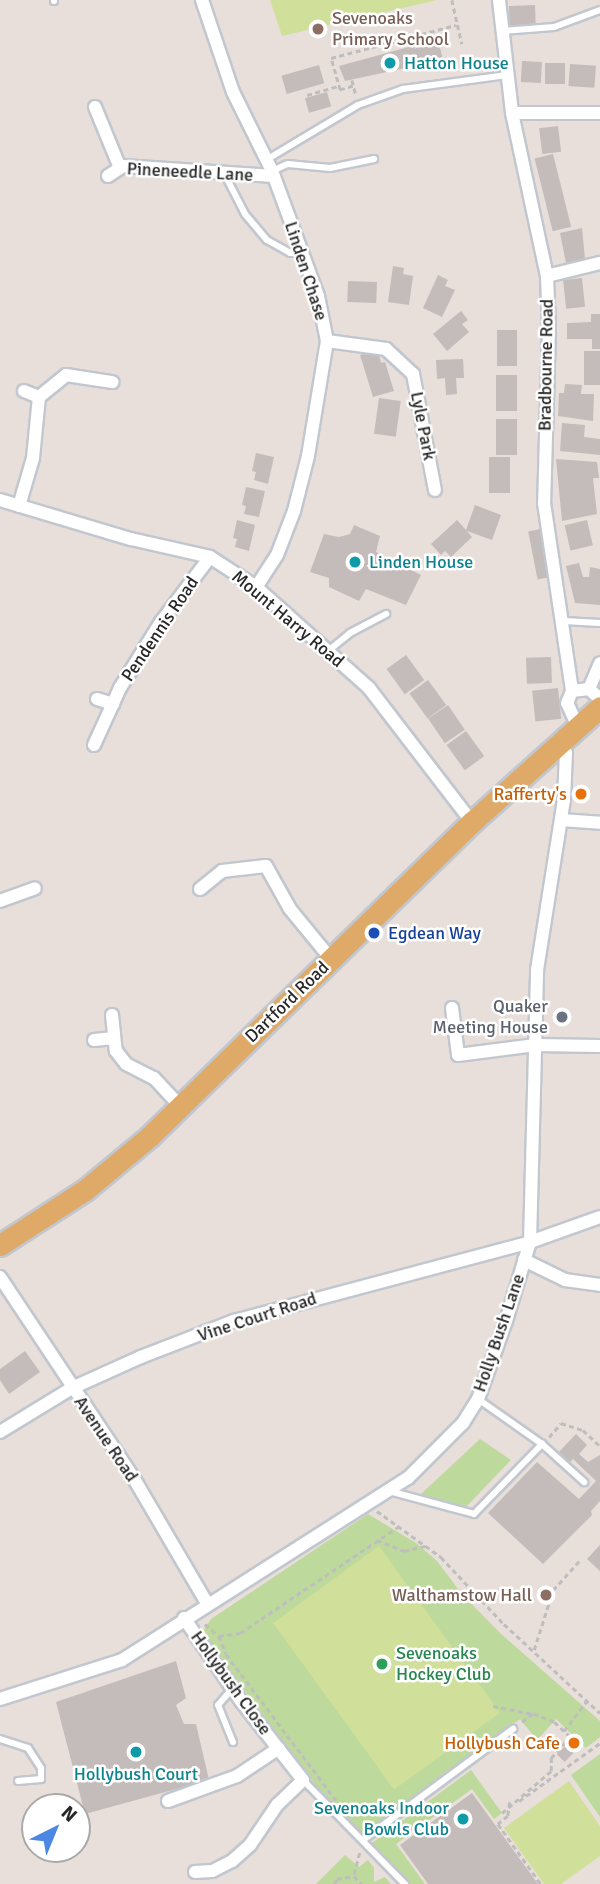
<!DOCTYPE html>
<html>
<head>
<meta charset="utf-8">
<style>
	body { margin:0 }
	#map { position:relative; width:600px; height:1884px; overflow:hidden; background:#e8dfda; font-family:Signika,sans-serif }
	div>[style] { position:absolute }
	.green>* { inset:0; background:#bdd99c }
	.pitch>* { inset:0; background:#d0df99; transform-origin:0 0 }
	.building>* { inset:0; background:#c3bcba; transform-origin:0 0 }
	.path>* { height:2.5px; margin-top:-1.25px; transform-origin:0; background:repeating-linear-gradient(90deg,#bebebe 0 5px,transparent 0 8.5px) }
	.roads { filter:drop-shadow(2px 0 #c2c7cf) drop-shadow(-2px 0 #c2c7cf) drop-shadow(0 2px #c2c7cf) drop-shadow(0 -2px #c2c7cf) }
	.lane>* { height:6px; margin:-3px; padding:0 3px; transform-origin:3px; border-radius:3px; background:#fff }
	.street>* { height:12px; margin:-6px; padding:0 6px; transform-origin:6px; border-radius:6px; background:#fff }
	.primary>* { height:21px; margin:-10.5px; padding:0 10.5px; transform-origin:10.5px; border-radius:10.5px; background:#dfaa68 }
	.dots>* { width:19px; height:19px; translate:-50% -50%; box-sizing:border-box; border:4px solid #fff; border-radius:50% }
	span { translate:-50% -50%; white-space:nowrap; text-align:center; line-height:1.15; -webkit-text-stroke:5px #fff; paint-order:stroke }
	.education-label { font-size:18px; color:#785e54 }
	.left { translate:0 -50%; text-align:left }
	.right { translate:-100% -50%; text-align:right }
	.culture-label { font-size:18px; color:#0d838f }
	.street-label { font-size:18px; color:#272727 }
	.food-label { font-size:18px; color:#c56008 }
	.transit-label { font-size:18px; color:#164399 }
	.worship-label { font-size:18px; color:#5b616d }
	.leisure-label { font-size:18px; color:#27864d }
	.north { position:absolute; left:21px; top:1793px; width:70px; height:70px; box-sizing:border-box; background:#fff; border:2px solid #a9a9a9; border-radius:50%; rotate:43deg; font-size:19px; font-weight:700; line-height:28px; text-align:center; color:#272727 }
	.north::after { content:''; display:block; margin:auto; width:24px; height:32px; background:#4b87e3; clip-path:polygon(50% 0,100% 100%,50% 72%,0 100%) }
</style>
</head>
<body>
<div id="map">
	<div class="green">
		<div style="clip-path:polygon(480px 1439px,511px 1460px,465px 1508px,421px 1494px)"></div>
		<div style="clip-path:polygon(368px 1514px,416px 1543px,437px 1561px,461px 1593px,499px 1632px,600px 1721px,600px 1737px,586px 1748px,556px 1719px,537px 1740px,520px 1719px,363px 1835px,328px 1802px,205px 1637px,204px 1629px,211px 1619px)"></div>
		<div style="clip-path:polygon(600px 1754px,600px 1817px,571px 1775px)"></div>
		<div style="clip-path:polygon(471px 1770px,502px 1813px,494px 1819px,472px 1789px,396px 1844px,425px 1884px,410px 1884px,372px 1843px)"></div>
		<div style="clip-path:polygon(345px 1855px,359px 1867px,368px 1860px,374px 1868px,374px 1882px,385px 1877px,391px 1884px,316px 1884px)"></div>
	</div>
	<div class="pitch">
		<div style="clip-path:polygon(270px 0,437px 0,282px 36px)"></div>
		<div style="left:379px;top:1546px;width:206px;height:131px;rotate:54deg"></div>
		<div style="clip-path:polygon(569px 1781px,600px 1826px,600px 1856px,561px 1884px,544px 1884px,504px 1828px)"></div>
	</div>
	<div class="building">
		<div style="left:535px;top:5px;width:23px;height:26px;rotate:88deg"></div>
		<div style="clip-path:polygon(438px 39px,443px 60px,345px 81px,339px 66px)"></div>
		<div style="left:522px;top:61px;width:20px;height:21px;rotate:3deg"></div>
		<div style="left:545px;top:63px;width:20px;height:21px"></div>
		<div style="left:570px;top:64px;width:26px;height:22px;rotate:4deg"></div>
		<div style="left:319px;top:65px;width:19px;height:39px;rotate:74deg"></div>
		<div style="left:327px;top:92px;width:15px;height:23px;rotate:74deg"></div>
		<div style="left:558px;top:126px;width:26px;height:19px;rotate:83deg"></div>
		<div style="left:553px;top:154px;width:75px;height:19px;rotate:76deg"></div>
		<div style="clip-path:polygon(582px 228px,585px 259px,566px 263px,560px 233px)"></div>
		<div style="clip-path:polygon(393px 266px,404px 268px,403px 274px,413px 276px,409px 305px,388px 302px)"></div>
		<div style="clip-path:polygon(438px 275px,448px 280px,445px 286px,455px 290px,442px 317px,423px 308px)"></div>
		<div style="left:582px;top:278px;width:29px;height:19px;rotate:84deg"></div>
		<div style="left:348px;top:281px;width:29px;height:21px;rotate:2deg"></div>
		<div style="clip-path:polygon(461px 311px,468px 320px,462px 324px,469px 332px,447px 351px,433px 334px)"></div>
		<div style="clip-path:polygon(591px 314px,600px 314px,600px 349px,592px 349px,592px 339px,567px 339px,567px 323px,591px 322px)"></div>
		<div style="left:497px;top:330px;width:20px;height:36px"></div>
		<div style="clip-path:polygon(378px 350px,381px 363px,385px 362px,394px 391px,373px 397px,360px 355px)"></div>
		<div style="left:584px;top:351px;width:16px;height:34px"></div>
		<div style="clip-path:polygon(463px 359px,464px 378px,456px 378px,457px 394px,446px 395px,445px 378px,437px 379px,436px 360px)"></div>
		<div style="left:496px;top:375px;width:21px;height:36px"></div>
		<div style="clip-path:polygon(565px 384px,582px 385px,581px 394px,594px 394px,593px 421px,558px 416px,559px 393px,564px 393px)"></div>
		<div style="left:379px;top:398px;width:22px;height:36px;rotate:8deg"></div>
		<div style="left:496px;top:419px;width:21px;height:36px"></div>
		<div style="clip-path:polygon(562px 423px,585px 425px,584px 437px,600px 439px,600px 455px,560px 451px)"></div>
		<div style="clip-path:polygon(256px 453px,274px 457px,268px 484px,254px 480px,256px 472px,252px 471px)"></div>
		<div style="left:489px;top:457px;width:21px;height:36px"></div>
		<div style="clip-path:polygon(556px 459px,597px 462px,599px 478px,593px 478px,597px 514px,562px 521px)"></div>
		<div style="clip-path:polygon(246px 487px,265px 491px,259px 517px,244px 514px,246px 506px,242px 505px)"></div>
		<div style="clip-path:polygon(475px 505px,501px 515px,492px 540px,467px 531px,472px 537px,451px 557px,445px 551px,441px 555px,431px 544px,457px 520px,466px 530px)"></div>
		<div style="clip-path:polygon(237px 520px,255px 525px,249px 551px,235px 547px,237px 539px,233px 538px)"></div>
		<div style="left:587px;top:520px;width:26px;height:23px;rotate:77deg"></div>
		<div style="clip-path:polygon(354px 525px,380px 536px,376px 552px,421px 575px,406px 605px,366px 589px,359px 601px,329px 587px,329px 578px,310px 572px,324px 534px,339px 537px,350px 534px)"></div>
		<div style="left:541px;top:529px;width:49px;height:13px;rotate:79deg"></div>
		<div style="clip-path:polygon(579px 563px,583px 577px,589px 577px,590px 567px,600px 569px,600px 605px,575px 603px,566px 566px)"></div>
		<div style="left:406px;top:655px;width:31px;height:24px;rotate:54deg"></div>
		<div style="left:551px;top:657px;width:26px;height:25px;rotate:88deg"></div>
		<div style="left:428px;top:680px;width:31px;height:23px;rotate:54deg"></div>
		<div style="left:558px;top:688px;width:31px;height:26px;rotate:84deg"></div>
		<div style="left:448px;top:705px;width:30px;height:24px;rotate:56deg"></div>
		<div style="left:466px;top:731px;width:31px;height:24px;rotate:54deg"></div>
		<div style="clip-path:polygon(25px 1351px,40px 1372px,9px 1394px,0 1380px,0 1369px)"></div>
		<div style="clip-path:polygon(576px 1434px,587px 1445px,579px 1454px,588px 1462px,600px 1455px,600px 1501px,591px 1511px,592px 1515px,543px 1564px,488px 1513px,537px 1462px,579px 1499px,596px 1481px,573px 1459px,568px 1464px,557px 1454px)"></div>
		<div style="clip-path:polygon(600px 1545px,600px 1571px,587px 1559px)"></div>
		<div style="clip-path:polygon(176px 1661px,186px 1698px,176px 1705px,184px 1724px,196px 1724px,209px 1780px,85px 1814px,56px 1702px)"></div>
		<div style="left:571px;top:1740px;width:11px;height:20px;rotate:45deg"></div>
		<div style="clip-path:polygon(472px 1793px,538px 1884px,428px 1884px,400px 1845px)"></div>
	</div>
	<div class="path">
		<div style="left:452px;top:0;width:45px;rotate:77.2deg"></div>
		<div style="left:352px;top:80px;width:16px;rotate:75deg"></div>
		<div style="left:353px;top:86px;width:14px;rotate:163deg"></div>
		<div style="left:340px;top:90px;width:33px;rotate:-106deg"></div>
		<div style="left:331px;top:58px;width:129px;rotate:-14.8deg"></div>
		<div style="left:307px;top:95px;width:33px;rotate:-16deg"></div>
		<div style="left:549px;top:1437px;width:18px;rotate:-49deg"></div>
		<div style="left:561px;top:1423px;width:23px;rotate:18deg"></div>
		<div style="left:583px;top:1430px;width:23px;rotate:43deg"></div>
		<div style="left:377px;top:1511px;width:79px;rotate:35.7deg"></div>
		<div style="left:441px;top:1557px;width:92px;rotate:46.8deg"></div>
		<div style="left:504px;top:1624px;width:131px;rotate:42.8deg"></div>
		<div style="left:377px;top:1540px;width:29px;rotate:22deg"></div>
		<div style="left:404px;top:1551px;width:23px;rotate:-13deg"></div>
		<div style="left:205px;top:1624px;width:18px;rotate:41deg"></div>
		<div style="left:219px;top:1636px;width:21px;rotate:-8deg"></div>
		<div style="left:240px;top:1633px;width:192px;rotate:-33.9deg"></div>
		<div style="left:219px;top:1636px;width:19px;rotate:69deg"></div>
		<div style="left:226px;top:1654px;width:183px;rotate:53deg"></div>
		<div style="left:534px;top:1650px;width:63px;rotate:-72.4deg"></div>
		<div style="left:553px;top:1590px;width:42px;rotate:-47.9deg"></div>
		<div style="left:493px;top:1706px;width:41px;rotate:11.3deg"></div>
		<div style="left:533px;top:1714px;width:15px;rotate:143deg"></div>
		<div style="left:564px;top:1731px;width:39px;rotate:-53deg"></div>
		<div style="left:519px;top:1801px;width:100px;rotate:-35.6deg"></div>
		<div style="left:510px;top:1802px;width:14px;rotate:98deg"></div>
		<div style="left:508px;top:1816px;width:13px;rotate:141deg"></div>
		<div style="left:498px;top:1824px;width:74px;rotate:54.4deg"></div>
		<div style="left:502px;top:1813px;width:65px;rotate:-40.6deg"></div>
		<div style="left:551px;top:1771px;width:13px;rotate:-90deg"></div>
		<div style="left:551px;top:1758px;width:28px;rotate:-48deg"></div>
		<div style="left:570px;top:1737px;width:22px;rotate:-137deg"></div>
		<div style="left:554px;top:1722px;width:22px;rotate:-159deg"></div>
		<div style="left:360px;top:1853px;width:24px;rotate:105deg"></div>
		<div style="left:354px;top:1876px;width:11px;rotate:45deg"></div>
		<div style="left:334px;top:1884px;width:6px;rotate:-59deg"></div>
		<div style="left:337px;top:1879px;width:17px;rotate:-10deg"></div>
	</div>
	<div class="roads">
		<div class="lane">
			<div style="left:54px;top:0;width:1px;rotate:90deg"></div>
			<div style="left:502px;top:31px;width:52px;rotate:-4.4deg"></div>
			<div style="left:554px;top:27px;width:49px;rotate:-20.3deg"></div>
			<div style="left:266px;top:160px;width:107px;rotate:-30.9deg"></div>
			<div style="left:358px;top:105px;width:48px;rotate:-19.6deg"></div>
			<div style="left:403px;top:89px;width:105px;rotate:-7.7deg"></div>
			<div style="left:272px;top:171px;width:17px;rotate:-24deg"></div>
			<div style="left:288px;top:164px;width:42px;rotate:5.4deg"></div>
			<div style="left:330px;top:168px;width:45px;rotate:-11.6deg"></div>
			<div style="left:224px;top:173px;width:46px;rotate:62.9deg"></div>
			<div style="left:245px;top:214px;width:34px;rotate:50deg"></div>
			<div style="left:267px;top:240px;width:26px;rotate:29deg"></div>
			<div style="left:290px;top:253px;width:13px"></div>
			<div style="left:564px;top:621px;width:36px;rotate:3deg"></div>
			<div style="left:328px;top:651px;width:28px;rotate:-39deg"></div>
			<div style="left:350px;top:633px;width:41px;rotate:-27.8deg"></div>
			<div style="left:542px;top:1444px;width:57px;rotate:42.1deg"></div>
			<div style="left:389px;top:1491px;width:88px;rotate:15.1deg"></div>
			<div style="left:474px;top:1514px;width:98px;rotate:-45.8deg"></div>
			<div style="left:542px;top:1444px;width:78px;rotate:-144.9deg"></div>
			<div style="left:232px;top:1689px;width:21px;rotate:131deg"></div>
			<div style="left:218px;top:1705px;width:40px;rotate:68deg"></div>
			<div style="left:0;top:1739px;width:29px;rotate:18deg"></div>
			<div style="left:28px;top:1748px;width:24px;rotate:57deg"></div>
			<div style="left:41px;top:1768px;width:11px;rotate:90deg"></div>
			<div style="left:41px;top:1779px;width:23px;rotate:175deg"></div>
			<div style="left:303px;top:1780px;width:146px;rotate:45.6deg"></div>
			<div style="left:363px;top:1840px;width:187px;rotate:-36.5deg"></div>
		</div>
		<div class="street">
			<div style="left:202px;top:0;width:97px;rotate:71.4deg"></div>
			<div style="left:233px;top:92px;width:88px;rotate:63.7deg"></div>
			<div style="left:272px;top:171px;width:133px;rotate:69.8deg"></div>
			<div style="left:318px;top:296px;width:46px;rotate:78.7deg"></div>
			<div style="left:327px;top:341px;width:117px;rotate:99.4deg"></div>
			<div style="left:308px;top:456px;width:57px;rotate:104.3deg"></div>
			<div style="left:294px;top:511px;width:47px;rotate:111.1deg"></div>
			<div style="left:277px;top:555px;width:38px;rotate:123deg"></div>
			<div style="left:499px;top:0;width:114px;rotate:83.4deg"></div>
			<div style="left:512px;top:113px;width:167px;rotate:77.9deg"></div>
			<div style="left:547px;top:276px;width:52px;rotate:87.8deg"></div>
			<div style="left:549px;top:328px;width:175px;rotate:91.6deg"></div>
			<div style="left:544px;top:503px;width:190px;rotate:81.5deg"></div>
			<div style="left:95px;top:107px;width:66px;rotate:67.7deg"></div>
			<div style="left:512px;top:113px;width:88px"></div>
			<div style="left:108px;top:176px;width:18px;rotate:-34deg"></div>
			<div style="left:123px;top:166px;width:151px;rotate:3.8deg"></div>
			<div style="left:547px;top:276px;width:55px;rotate:-13.8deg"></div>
			<div style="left:327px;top:341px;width:60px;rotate:7.7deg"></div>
			<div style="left:386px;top:349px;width:37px;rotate:43deg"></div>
			<div style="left:413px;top:374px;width:118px;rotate:79.3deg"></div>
			<div style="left:24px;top:391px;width:16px;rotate:22deg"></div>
			<div style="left:0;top:500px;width:137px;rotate:16.6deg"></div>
			<div style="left:131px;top:539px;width:81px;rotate:12.8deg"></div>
			<div style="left:210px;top:557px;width:55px;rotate:33.1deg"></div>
			<div style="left:256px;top:587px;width:152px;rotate:41.8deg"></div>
			<div style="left:369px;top:688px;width:169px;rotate:52.5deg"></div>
			<div style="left:19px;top:506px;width:50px;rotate:-73.7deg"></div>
			<div style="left:33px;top:458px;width:61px;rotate:-84.4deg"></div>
			<div style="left:39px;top:397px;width:35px;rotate:-39deg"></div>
			<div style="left:66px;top:375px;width:47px;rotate:8.7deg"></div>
			<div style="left:589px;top:689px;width:28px;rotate:-67deg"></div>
			<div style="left:97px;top:699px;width:17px;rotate:17deg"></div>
			<div style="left:577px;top:725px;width:24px;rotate:-114deg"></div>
			<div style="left:567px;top:703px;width:13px;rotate:-67deg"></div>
			<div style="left:572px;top:691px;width:17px;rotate:-7deg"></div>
			<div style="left:589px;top:689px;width:15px;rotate:42deg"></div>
			<div style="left:94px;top:745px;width:63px;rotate:-65.5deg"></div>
			<div style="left:120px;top:688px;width:78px;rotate:-58.2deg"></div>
			<div style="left:161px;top:622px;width:81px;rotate:-53deg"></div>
			<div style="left:561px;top:820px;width:39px;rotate:4deg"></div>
			<div style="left:200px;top:889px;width:28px;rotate:-39deg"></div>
			<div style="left:222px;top:871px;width:44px;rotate:-6.5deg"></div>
			<div style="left:266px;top:866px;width:49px;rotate:60.8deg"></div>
			<div style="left:290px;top:909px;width:65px;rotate:50.6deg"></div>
			<div style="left:0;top:901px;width:37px;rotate:-20deg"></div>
			<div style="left:452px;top:1008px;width:47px;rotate:82.7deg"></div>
			<div style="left:458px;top:1055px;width:78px;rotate:-7.4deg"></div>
			<div style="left:535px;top:1045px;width:65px;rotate:0.9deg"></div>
			<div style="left:112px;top:1015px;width:36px;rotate:84deg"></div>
			<div style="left:116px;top:1051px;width:16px;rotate:52deg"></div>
			<div style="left:126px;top:1064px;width:31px;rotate:27deg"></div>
			<div style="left:154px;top:1078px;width:38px;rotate:47deg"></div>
			<div style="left:94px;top:1040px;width:20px;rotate:-6deg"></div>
			<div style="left:524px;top:1260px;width:46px;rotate:26deg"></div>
			<div style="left:565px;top:1280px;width:35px;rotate:8deg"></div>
			<div style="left:0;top:1277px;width:240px;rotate:56.4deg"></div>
			<div style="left:133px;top:1477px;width:146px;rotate:59.6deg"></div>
			<div style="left:0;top:1432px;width:84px;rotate:-31.4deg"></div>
			<div style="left:72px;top:1388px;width:76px;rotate:-24.2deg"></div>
			<div style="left:141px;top:1357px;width:100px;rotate:-21.2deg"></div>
			<div style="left:234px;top:1321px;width:306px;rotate:-14.9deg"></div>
			<div style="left:530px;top:1242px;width:74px;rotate:-19.7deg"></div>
			<div style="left:184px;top:1618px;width:101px;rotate:55.5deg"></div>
			<div style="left:241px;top:1701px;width:100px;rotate:51.9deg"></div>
			<div style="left:303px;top:1780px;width:36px;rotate:136deg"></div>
			<div style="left:277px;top:1805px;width:48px;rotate:124deg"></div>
			<div style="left:250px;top:1845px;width:24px;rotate:138deg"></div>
			<div style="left:232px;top:1861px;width:22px;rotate:153deg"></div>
			<div style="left:212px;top:1871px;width:17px;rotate:177deg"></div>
			<div style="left:0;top:1699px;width:128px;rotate:-17.7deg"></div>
			<div style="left:122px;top:1660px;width:339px;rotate:-32.5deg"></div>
			<div style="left:408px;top:1478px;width:78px;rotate:-45deg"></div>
			<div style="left:463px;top:1423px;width:28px;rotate:-58deg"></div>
			<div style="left:478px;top:1399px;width:83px;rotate:-70.3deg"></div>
			<div style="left:506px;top:1321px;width:83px;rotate:-73.1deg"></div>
			<div style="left:530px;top:1242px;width:272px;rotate:-88.5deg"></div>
			<div style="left:537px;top:970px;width:172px;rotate:-81deg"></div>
			<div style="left:564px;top:800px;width:47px;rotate:-87.6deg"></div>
			<div style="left:566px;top:753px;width:13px;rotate:-119deg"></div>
			<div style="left:168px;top:1801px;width:73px;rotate:-19.9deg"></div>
			<div style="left:237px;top:1776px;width:50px;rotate:-33.7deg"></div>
		</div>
		<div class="primary">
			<div style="left:0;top:1245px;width:101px;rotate:-32.9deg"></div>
			<div style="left:85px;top:1190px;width:85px;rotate:-39.7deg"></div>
			<div style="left:150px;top:1136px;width:450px;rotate:-44.3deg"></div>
			<div style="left:472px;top:822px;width:172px;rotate:-41.9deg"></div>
		</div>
	</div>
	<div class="dots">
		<div style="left:318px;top:29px;background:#8d6e63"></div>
		<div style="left:390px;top:63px;background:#0f9aa8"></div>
		<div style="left:355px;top:562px;background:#0f9aa8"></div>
		<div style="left:581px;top:794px;background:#e8710a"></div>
		<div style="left:374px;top:933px;background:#1a4fb4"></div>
		<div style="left:562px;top:1017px;background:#6b7280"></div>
		<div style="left:546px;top:1595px;background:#8d6e63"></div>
		<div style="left:382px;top:1664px;background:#2e9e5b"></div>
		<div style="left:574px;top:1743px;background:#e8710a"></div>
		<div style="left:136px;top:1752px;background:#0f9aa8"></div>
		<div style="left:463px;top:1819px;background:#0f9aa8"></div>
	</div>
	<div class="education-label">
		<span class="left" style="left:332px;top:29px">Sevenoaks<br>Primary School</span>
		<span class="right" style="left:532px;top:1595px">Walthamstow Hall</span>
	</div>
	<div class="culture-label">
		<span class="left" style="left:404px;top:63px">Hatton House</span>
		<span class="left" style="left:369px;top:562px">Linden House</span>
		<span style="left:136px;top:1774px">Hollybush Court</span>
		<span class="right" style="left:449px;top:1819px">Sevenoaks Indoor<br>Bowls Club</span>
	</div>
	<div class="street-label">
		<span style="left:190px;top:172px;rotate:3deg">Pineneedle Lane</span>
		<span style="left:306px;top:271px;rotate:72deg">Linden Chase</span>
		<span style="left:546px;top:365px;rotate:-89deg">Bradbourne Road</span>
		<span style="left:423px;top:426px;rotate:79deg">Lyle Park</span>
		<span style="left:288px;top:619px;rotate:40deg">Mount Harry Road</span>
		<span style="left:160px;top:629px;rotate:-56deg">Pendennis Road</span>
		<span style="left:287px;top:1002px;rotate:-44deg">Dartford Road</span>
		<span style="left:257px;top:1317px;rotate:-18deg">Vine Court Road</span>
		<span style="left:499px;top:1333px;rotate:-71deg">Holly Bush Lane</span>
		<span style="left:106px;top:1439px;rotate:56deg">Avenue Road</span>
		<span style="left:231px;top:1683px;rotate:54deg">Hollybush Close</span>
	</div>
	<div class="food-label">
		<span class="right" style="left:567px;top:794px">Rafferty's</span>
		<span class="right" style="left:560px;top:1743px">Hollybush Cafe</span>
	</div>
	<div class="transit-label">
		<span class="left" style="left:388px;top:933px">Egdean Way</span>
	</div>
	<div class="worship-label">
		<span class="right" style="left:548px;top:1017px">Quaker<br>Meeting House</span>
	</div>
	<div class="leisure-label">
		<span class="left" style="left:396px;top:1664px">Sevenoaks<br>Hockey Club</span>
	</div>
	<div class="north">N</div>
</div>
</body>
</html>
